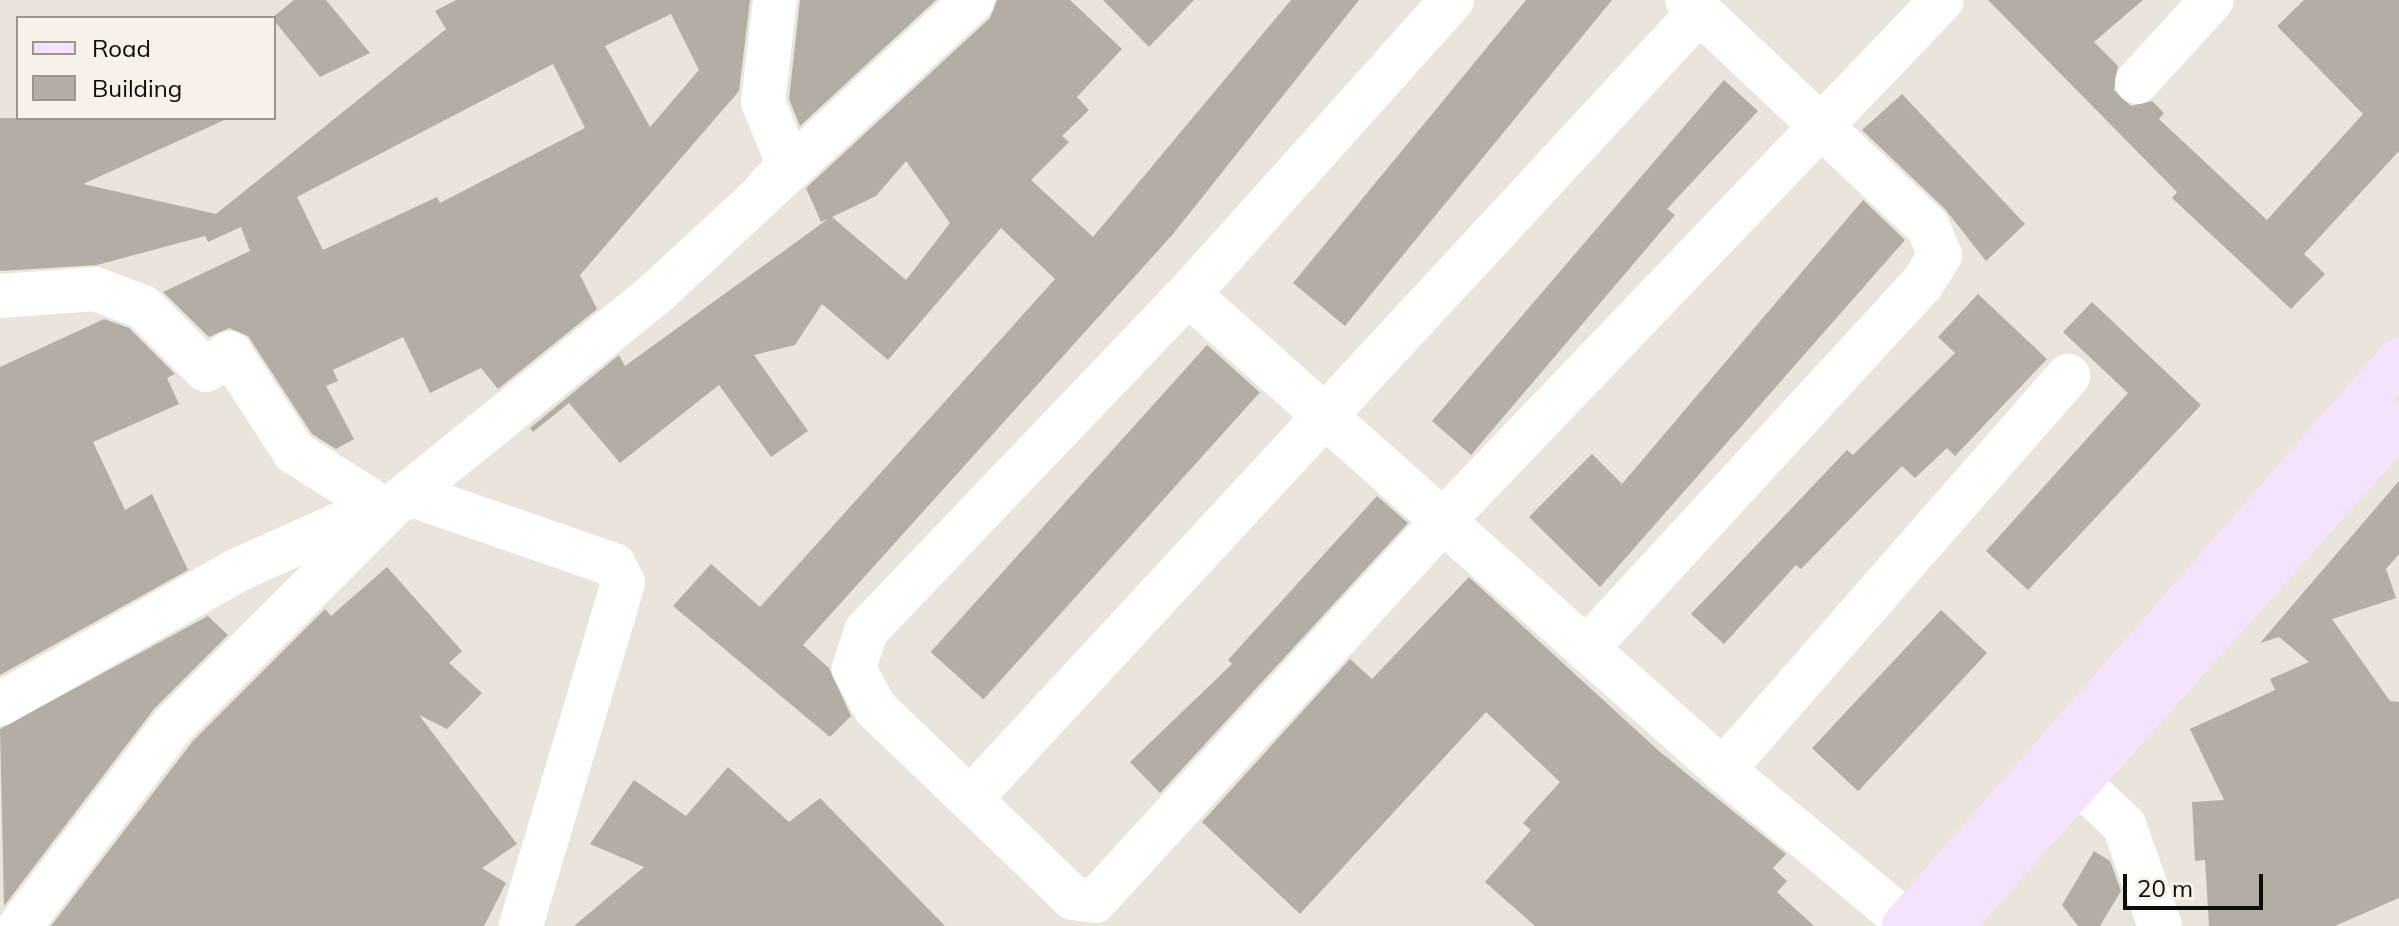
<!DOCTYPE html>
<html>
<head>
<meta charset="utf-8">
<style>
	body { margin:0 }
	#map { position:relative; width:2399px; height:926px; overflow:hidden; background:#eae4da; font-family:Mulish,sans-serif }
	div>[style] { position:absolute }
	.building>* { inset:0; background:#b3ada3; transform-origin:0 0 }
	.minor>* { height:44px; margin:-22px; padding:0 22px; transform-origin:22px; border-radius:22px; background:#fff }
	.secondary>* { height:44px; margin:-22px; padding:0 22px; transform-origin:22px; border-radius:22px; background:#f5e2fd }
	span { translate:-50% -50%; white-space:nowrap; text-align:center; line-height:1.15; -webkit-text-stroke:7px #f7f1e7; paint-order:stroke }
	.legend { position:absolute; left:16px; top:16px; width:260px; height:104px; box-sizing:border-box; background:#f7f1e7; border:2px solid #9a968f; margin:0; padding:10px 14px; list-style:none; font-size:24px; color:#0f0d0a }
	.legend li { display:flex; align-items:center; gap:16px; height:40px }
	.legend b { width:40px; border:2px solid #9a968f }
	.scale { position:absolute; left:2123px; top:874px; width:140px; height:36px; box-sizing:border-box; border:4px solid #0f0d0a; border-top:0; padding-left:10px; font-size:24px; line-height:28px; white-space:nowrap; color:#0f0d0a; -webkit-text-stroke:6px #f7f1e7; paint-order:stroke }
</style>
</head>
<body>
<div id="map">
	<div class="building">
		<div style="clip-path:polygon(294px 0,326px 0,370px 53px,320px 77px,272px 18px)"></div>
		<div style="clip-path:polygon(evenodd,456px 0,750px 0,739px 91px,580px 275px,597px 309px,498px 389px,481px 368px,430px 393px,403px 337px,333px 370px,338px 381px,326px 386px,354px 439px,336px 449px,312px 434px,248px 336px,229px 328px,209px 337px,163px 292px,250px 251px,241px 227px,208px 242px,205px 236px,97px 265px,0 271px,0 118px,229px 118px,83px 184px,216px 214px,446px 29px,435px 11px,456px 0,671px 14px,699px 70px,650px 127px,605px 46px,671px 14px,456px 0,553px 64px,585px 128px,440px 203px,437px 197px,323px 250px,297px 197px,553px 64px)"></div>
		<div style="clip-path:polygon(800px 0,936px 0,800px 126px,789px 99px)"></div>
		<div style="clip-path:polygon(evenodd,997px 0,1070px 0,1122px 49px,1077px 97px,1089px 110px,1062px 136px,1069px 142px,1031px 180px,1093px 237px,1291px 0,1359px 0,1173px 234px,803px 645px,829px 668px,851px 716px,830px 737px,673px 606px,711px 564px,760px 607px,1055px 279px,1001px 228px,888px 360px,822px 304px,795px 345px,754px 355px,808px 431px,771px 457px,719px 385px,620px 463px,569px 403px,533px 432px,530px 428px,619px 355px,625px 366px,828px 219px,821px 222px,806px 188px,990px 18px,997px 0,906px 161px,950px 223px,906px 280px,832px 217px,876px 196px,906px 161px)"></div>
		<div style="clip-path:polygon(1103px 0,1194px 0,1149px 47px)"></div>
		<div style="clip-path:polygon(1526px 0,1612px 0,1345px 326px,1293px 283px)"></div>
		<div style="clip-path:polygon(1988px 0,2143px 0,2094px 42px,2118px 66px,2114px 90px,2131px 106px,2152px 101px,2164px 113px,2159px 119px,2267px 220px,2363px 114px,2277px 26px,2304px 0,2399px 0,2399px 151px,2304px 254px,2325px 274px,2291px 309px,2172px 198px,2177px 192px)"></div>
		<div style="clip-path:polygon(1724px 80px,1758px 111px,1667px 209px,1675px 215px,1471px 455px,1432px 421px)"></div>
		<div style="clip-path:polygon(1902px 94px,2025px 224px,1986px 261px,1945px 209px,1862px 130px)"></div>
		<div style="clip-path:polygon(1863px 200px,1905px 240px,1600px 587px,1529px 517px,1592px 454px,1622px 484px)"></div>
		<div style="clip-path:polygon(1978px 294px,2047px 359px,1955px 456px,1947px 448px,1915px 478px,1902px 466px,1801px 569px,1796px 565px,1724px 644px,1691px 614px,1847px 450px,1853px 455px,1955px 353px,1938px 337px)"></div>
		<div style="clip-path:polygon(2092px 302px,2201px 405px,2028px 590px,1986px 551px,2128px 393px,2063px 332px)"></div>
		<div style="clip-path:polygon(104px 319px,129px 328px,175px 374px,167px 378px,179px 404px,93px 442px,125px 510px,152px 494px,188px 570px,0 675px,0 367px)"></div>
		<div style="left:1207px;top:345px;width:71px;height:413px;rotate:42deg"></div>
		<div style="clip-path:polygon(2399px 481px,2399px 554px,2386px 569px,2396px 598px,2332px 619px,2390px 701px,2399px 702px,2399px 898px,2335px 926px,2209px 926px,2205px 860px,2195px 861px,2192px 802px,2224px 800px,2190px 729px,2275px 690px,2270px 679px,2309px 662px,2279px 637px,2260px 643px)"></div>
		<div style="clip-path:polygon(1377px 496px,1408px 523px,1160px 793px,1130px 762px,1232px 664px,1228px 660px)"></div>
		<div style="clip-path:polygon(387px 567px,462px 651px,449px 663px,482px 693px,447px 729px,419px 715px,517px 844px,482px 868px,506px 883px,484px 926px,51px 926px,193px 741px,325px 609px,331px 616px)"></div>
		<div style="clip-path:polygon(1469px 577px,1660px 752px,1786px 854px,1773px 868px,1787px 881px,1777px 892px,1814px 926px,1535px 926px,1485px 882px,1531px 830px,1523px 823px,1560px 782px,1486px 712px,1300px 914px,1202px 822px,1350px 659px,1372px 679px)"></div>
		<div style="left:1941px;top:610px;width:63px;height:189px;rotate:43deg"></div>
		<div style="clip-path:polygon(208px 616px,228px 635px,154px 709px,4px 906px,0 729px)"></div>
		<div style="clip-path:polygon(728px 767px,789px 822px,820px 798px,945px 926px,574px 926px,644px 867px,590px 844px,634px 780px,686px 816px)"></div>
		<div style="clip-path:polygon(2094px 851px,2110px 861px,2121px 891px,2100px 926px,2078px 926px,2062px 905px)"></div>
	</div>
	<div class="minor">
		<div style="left:1452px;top:0;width:395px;rotate:131.9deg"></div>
		<div style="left:1188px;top:294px;width:466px;rotate:133.7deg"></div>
		<div style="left:866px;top:631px;width:40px;rotate:108deg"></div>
		<div style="left:854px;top:669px;width:44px;rotate:61.7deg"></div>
		<div style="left:875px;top:708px;width:274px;rotate:43.8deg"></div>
		<div style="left:1073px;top:898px;width:22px;rotate:8deg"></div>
		<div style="left:1095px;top:901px;width:515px;rotate:-47.52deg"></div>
		<div style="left:1443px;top:521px;width:721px;rotate:-46.24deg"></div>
		<div style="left:2137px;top:82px;width:111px;rotate:-47.6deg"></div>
		<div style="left:767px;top:188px;width:23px;rotate:-45deg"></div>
		<div style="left:783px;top:172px;width:16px;rotate:-83deg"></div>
		<div style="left:785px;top:156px;width:58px;rotate:-112.2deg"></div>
		<div style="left:763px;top:102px;width:103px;rotate:-83.3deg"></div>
		<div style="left:1188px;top:294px;width:716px;rotate:41.66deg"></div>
		<div style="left:1723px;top:770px;width:240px;rotate:39.6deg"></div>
		<div style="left:0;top:296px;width:95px;rotate:-4.2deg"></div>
		<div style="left:95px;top:289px;width:51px;rotate:20.6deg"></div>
		<div style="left:143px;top:307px;width:89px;rotate:45deg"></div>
		<div style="left:206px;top:370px;width:29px;rotate:-35deg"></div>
		<div style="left:230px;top:353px;width:118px;rotate:57.1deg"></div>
		<div style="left:294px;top:452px;width:101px;rotate:32.4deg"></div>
		<div style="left:409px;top:494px;width:217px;rotate:19.1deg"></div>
		<div style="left:614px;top:565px;width:20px;rotate:63deg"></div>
		<div style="left:623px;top:583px;width:358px;rotate:106.6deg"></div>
		<div style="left:1586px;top:649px;width:496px;rotate:-47.4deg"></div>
		<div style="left:1922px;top:284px;width:34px;rotate:-58deg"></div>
		<div style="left:1940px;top:255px;width:30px;rotate:-113deg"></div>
		<div style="left:1928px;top:227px;width:331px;rotate:-136.7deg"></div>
		<div style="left:0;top:704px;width:275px;rotate:-29.4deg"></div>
		<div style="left:240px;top:569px;width:154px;rotate:-24.1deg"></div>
		<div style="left:1723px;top:770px;width:524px;rotate:-48.79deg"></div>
		<div style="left:2079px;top:783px;width:62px;rotate:43deg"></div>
		<div style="left:2124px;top:825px;width:107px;rotate:70.4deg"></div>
		<div style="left:970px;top:799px;width:1074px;rotate:-47.19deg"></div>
		<div style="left:20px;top:926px;width:254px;rotate:-52.7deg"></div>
		<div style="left:174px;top:724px;width:312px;rotate:-44.9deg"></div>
		<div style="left:395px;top:504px;width:331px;rotate:-38.9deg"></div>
		<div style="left:653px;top:296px;width:436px;rotate:-42.8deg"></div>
	</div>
	<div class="secondary">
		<div style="left:1904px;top:926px;width:752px;rotate:-48.83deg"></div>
		<div style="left:1950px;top:926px;width:674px;rotate:-48.25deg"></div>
	</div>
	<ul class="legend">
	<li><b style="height:10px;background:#f5e2fd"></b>Road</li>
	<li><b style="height:22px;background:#b3ada3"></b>Building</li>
	</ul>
	<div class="scale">20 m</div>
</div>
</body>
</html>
